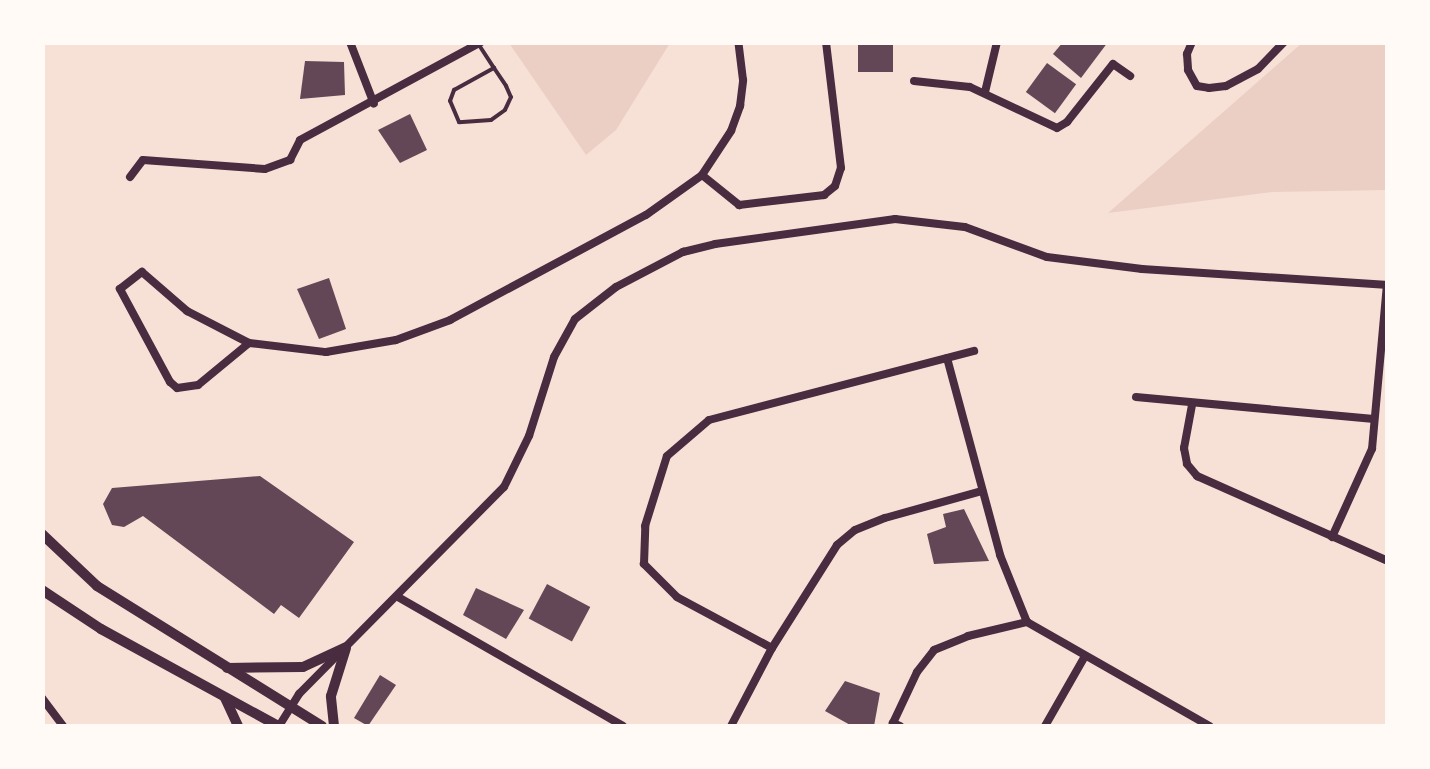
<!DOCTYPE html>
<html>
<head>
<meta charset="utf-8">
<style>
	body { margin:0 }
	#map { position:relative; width:1430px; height:769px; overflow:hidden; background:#f7e1d7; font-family:"Exo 2",sans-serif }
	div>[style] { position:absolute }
	.green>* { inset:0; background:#ebcfc5 }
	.building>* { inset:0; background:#644757; transform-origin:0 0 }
	.service>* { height:4px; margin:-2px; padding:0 2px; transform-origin:2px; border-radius:2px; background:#4a2c40 }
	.minor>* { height:8px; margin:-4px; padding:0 4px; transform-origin:4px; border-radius:4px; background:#4a2c40 }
	.tertiary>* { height:10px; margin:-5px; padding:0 5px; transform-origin:5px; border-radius:5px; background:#4a2c40 }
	span { translate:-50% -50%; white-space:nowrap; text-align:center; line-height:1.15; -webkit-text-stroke:10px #fffaf5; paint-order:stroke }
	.frame { position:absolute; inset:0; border:45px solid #fffaf5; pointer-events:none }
</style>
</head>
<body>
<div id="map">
	<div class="green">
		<div style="clip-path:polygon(509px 43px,670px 43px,616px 130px,586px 155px)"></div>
		<div style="clip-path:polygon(1302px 43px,1387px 43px,1387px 190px,1272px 192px,1108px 213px)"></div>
	</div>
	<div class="building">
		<div style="left:858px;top:42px;width:35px;height:30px"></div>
		<div style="clip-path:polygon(1063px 42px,1108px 42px,1081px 78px,1053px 54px)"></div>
		<div style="clip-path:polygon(305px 61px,344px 62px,345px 95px,300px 99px)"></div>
		<div style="left:1047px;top:63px;width:36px;height:36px;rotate:36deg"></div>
		<div style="clip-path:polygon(410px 114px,427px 150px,400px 163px,378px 130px)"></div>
		<div style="clip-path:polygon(329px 278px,346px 329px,319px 339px,297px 289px)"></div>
		<div style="clip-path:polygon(260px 476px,354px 542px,299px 618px,281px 605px,274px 614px,143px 516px,124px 527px,112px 525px,103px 504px,112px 488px)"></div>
		<div style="clip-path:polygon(964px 509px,989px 561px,934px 564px,927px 534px,946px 527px,943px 514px)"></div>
		<div style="left:547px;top:584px;width:49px;height:39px;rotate:28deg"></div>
		<div style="clip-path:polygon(476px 588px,524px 610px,506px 639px,463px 615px)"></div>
		<div style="clip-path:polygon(380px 675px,396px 685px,368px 726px,354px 718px)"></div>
		<div style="clip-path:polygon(845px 681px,880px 693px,874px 726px,852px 726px,825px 711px)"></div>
	</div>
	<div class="service">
		<div style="left:479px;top:45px;width:27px;rotate:57deg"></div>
		<div style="left:494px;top:68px;width:22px;rotate:56deg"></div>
		<div style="left:506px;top:86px;width:12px;rotate:66deg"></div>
		<div style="left:511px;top:97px;width:14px;rotate:115deg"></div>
		<div style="left:505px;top:110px;width:17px;rotate:144deg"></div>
		<div style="left:491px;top:120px;width:32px;rotate:176deg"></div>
		<div style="left:459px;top:122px;width:23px;rotate:-113deg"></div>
		<div style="left:450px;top:101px;width:12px;rotate:-70deg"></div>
		<div style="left:454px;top:90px;width:46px;rotate:-28.8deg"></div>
	</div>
	<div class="minor">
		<div style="left:350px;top:42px;width:66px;rotate:68.8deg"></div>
		<div style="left:1192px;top:42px;width:13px;rotate:113deg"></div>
		<div style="left:1187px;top:54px;width:16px;rotate:86deg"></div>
		<div style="left:1188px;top:70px;width:18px;rotate:61deg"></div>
		<div style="left:1197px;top:86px;width:12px;rotate:9deg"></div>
		<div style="left:1209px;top:88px;width:17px;rotate:-7deg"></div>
		<div style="left:1226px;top:86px;width:36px;rotate:-28deg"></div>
		<div style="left:1258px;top:69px;width:37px;rotate:-46deg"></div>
		<div style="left:914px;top:81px;width:56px;rotate:6.1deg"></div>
		<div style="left:970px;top:87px;width:96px;rotate:25.2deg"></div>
		<div style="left:1057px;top:128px;width:12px;rotate:-31deg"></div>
		<div style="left:1067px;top:122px;width:74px;rotate:-51.6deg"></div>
		<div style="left:1113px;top:64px;width:21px;rotate:35deg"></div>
		<div style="left:985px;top:92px;width:51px;rotate:-76.5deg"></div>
		<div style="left:702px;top:175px;width:48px;rotate:39deg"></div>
		<div style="left:739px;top:205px;width:86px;rotate:-6.7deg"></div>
		<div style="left:824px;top:195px;width:14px;rotate:-39deg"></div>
		<div style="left:835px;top:186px;width:19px;rotate:-72deg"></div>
		<div style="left:841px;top:168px;width:127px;rotate:-96.8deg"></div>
		<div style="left:130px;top:177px;width:21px;rotate:-53deg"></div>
		<div style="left:143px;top:160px;width:122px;rotate:4.2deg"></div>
		<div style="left:265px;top:169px;width:27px;rotate:-20deg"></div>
		<div style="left:290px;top:160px;width:22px;rotate:-63deg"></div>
		<div style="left:300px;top:140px;width:206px;rotate:-28.4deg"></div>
		<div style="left:249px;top:343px;width:66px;rotate:140.5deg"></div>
		<div style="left:198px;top:385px;width:21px;rotate:172deg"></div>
		<div style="left:177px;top:388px;width:9px;rotate:-139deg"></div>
		<div style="left:170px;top:382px;width:106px;rotate:-118.3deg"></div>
		<div style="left:120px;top:289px;width:28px;rotate:-38deg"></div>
		<div style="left:142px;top:272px;width:60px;rotate:40.9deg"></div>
		<div style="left:187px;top:311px;width:70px;rotate:27.3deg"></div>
		<div style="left:249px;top:343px;width:78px;rotate:6.7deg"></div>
		<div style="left:326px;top:352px;width:71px;rotate:-9.7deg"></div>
		<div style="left:396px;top:340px;width:58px;rotate:-20.3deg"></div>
		<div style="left:450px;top:320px;width:222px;rotate:-28.2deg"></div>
		<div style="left:646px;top:215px;width:69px;rotate:-35.5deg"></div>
		<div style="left:702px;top:175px;width:53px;rotate:-56.6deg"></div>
		<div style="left:731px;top:131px;width:27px;rotate:-70deg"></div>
		<div style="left:740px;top:106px;width:26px;rotate:-83deg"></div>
		<div style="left:743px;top:80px;width:38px;rotate:-97deg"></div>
		<div style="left:947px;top:358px;width:204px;rotate:74.9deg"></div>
		<div style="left:1000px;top:555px;width:72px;rotate:68.1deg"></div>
		<div style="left:1027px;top:622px;width:210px;rotate:29.7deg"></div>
		<div style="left:1136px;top:397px;width:239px;rotate:5.3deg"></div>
		<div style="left:1192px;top:405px;width:44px;rotate:100.5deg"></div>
		<div style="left:1184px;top:448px;width:16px;rotate:79deg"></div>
		<div style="left:1187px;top:464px;width:16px;rotate:50deg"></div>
		<div style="left:1197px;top:476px;width:209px;rotate:24deg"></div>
		<div style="left:1332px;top:537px;width:97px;rotate:-65.6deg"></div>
		<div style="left:1372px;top:449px;width:165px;rotate:-84.8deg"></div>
		<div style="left:398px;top:597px;width:259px;rotate:29.8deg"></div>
		<div style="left:772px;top:648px;width:108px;rotate:-151.8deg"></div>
		<div style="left:677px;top:597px;width:47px;rotate:-135deg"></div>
		<div style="left:644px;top:564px;width:38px;rotate:-88deg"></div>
		<div style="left:645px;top:526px;width:73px;rotate:-72.6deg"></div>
		<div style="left:667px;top:456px;width:55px;rotate:-40.6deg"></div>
		<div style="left:709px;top:420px;width:274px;rotate:-14.6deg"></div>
		<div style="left:42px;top:698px;width:35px;rotate:53deg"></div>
		<div style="left:279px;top:726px;width:38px;rotate:-58deg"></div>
		<div style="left:299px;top:694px;width:291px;rotate:-45.3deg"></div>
		<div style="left:504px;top:487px;width:57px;rotate:-63.9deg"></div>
		<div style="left:529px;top:436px;width:83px;rotate:-72.4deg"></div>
		<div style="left:554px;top:357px;width:43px;rotate:-61.1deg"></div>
		<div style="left:575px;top:319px;width:52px;rotate:-38deg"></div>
		<div style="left:616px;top:287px;width:76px;rotate:-27.6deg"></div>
		<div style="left:683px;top:252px;width:33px;rotate:-14deg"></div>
		<div style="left:715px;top:244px;width:182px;rotate:-7.9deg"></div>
		<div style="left:895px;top:219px;width:70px;rotate:6.5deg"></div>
		<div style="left:965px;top:227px;width:87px;rotate:20.1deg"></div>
		<div style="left:1047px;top:257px;width:96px;rotate:7.2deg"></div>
		<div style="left:1142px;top:269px;width:247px;rotate:3.7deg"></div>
		<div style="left:731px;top:726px;width:88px;rotate:-62.3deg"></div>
		<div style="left:772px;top:648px;width:122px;rotate:-57.7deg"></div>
		<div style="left:837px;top:545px;width:23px;rotate:-40deg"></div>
		<div style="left:855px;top:530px;width:32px;rotate:-22deg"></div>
		<div style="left:885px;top:518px;width:101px;rotate:-15.6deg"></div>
		<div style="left:900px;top:726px;width:8px;rotate:-157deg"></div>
		<div style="left:893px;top:723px;width:56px;rotate:-64.8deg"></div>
		<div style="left:917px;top:672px;width:28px;rotate:-52deg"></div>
		<div style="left:934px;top:650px;width:37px;rotate:-22deg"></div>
		<div style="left:968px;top:636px;width:61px;rotate:-13.3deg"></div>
		<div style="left:1045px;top:726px;width:78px;rotate:-60.2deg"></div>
	</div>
	<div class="tertiary">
		<div style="left:42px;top:534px;width:76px;rotate:43.4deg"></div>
		<div style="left:97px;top:586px;width:265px;rotate:31.9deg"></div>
		<div style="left:42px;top:590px;width:71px;rotate:33.5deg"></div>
		<div style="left:101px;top:629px;width:202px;rotate:28.7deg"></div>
		<div style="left:227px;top:668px;width:76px;rotate:-0.8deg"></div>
		<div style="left:303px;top:667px;width:47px;rotate:-24.9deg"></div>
		<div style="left:225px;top:698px;width:31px;rotate:65deg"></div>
		<div style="left:334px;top:726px;width:30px;rotate:-96deg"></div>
		<div style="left:331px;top:696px;width:50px;rotate:-72.6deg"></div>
	</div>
	<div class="frame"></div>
</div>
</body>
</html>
